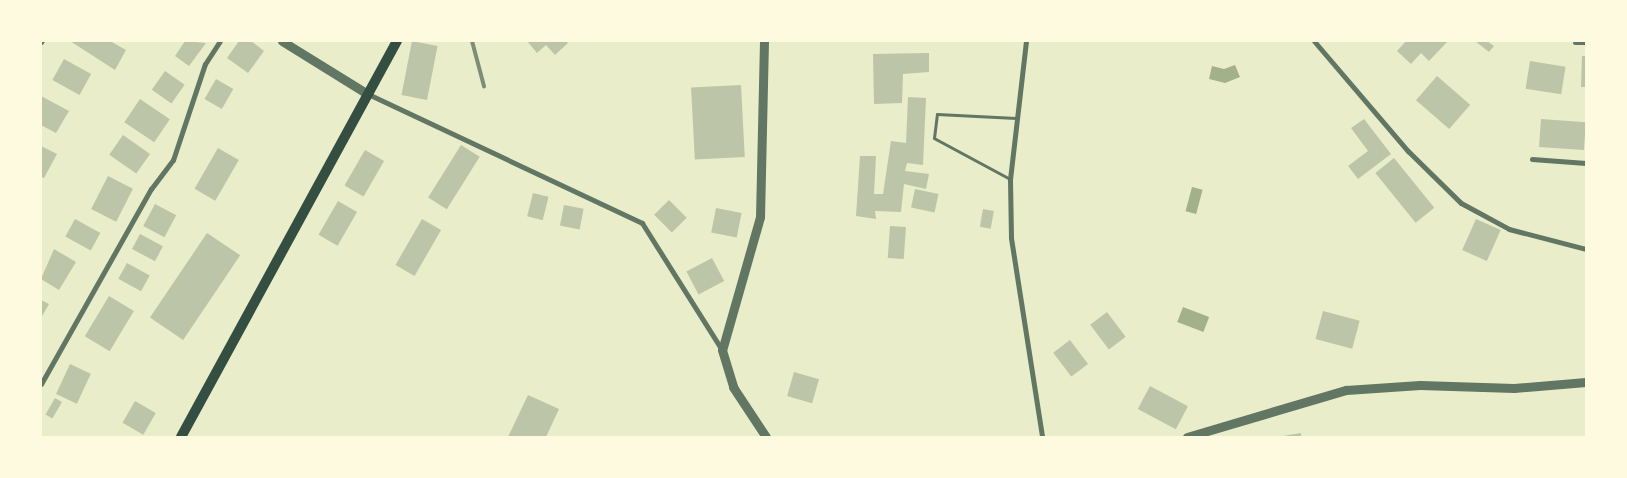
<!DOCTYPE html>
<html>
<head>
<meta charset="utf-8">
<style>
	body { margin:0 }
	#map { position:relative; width:1627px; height:478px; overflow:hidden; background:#e9edc9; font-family:Helvetica,sans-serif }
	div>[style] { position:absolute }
	.water>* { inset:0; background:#a3b18a; transform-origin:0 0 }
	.building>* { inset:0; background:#bcc5a7; transform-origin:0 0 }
	.service>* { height:3px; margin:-1.5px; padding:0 1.5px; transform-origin:1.5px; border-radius:1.5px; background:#617663 }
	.minor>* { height:5px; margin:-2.5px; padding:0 2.5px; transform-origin:2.5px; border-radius:2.5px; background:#617663 }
	.tertiary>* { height:9px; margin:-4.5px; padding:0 4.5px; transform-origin:4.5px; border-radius:4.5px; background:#617663 }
	.secondary>* { height:10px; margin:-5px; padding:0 5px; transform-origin:5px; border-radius:5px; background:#344e41 }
	.rail>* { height:4px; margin:-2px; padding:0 2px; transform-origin:2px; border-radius:2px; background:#7c8e77 }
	span { translate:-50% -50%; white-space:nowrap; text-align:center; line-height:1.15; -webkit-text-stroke:5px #fefae0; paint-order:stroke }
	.frame { position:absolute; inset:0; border:42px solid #fefae0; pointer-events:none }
</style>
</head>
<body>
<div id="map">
	<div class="water">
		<div style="clip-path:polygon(1235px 65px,1240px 77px,1225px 83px,1209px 79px,1212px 66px,1224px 69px)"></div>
		<div style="left:1192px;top:187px;width:11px;height:25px;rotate:15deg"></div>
		<div style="left:1183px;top:307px;width:28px;height:16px;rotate:21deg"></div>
	</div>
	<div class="building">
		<div style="clip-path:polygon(70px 41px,110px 41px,126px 50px,115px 70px)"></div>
		<div style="clip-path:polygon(185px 41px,206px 43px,189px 66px,175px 56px)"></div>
		<div style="clip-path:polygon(239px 41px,251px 41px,264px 51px,248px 73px,227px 58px)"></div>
		<div style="left:412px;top:41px;width:26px;height:55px;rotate:11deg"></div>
		<div style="clip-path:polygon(527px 41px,566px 41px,568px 43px,555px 55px,546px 45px,537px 53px)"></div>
		<div style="clip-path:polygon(1406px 41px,1448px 41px,1429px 61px,1421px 53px,1411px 64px,1397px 51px)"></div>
		<div style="clip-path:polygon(1475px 41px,1487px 41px,1494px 46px,1489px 52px)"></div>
		<div style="clip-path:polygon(929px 53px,929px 72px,903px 74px,902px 103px,874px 104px,873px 54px)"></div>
		<div style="clip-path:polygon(1582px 56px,1586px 56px,1586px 87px,1581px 87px)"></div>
		<div style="left:64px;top:59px;width:31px;height:24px;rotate:29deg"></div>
		<div style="left:1530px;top:61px;width:36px;height:28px;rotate:9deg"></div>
		<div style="left:165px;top:71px;width:24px;height:23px;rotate:35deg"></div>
		<div style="left:1437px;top:76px;width:44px;height:32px;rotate:41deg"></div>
		<div style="left:216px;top:79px;width:20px;height:23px;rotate:30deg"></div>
		<div style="left:741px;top:85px;width:72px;height:50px;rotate:87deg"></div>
		<div style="clip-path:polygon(41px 96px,69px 111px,56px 133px,41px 125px)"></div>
		<div style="clip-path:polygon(908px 97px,926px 98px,923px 165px,907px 163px,905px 171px,929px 174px,926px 189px,904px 184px,901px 212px,875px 211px,876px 219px,856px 216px,860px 156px,876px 156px,874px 194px,883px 194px,891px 141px,906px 143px)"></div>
		<div style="left:140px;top:99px;width:36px;height:28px;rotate:34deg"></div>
		<div style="clip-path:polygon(1364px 119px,1391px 154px,1358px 179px,1348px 166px,1368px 151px,1351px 128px)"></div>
		<div style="left:1541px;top:119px;width:45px;height:28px;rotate:4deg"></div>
		<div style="left:123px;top:135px;width:33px;height:24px;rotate:35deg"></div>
		<div style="left:461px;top:145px;width:22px;height:62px;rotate:32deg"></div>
		<div style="clip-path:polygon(41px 146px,57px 154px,44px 178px,41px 177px)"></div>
		<div style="left:218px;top:148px;width:24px;height:47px;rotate:30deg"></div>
		<div style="left:365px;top:150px;width:22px;height:41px;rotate:30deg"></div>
		<div style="left:1394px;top:158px;width:64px;height:24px;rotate:51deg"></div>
		<div style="left:108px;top:176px;width:28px;height:37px;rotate:27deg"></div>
		<div style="left:915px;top:189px;width:24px;height:19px;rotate:12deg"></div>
		<div style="left:533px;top:193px;width:16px;height:24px;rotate:14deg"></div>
		<div style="left:669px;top:200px;width:25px;height:21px;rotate:45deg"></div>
		<div style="left:338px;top:201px;width:22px;height:39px;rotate:30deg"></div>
		<div style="left:155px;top:204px;width:24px;height:25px;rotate:28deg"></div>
		<div style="left:564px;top:205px;width:20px;height:21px;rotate:11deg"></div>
		<div style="left:716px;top:208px;width:26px;height:25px;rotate:11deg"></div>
		<div style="left:983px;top:209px;width:11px;height:18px;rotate:10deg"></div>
		<div style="left:75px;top:219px;width:29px;height:20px;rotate:29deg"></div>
		<div style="left:422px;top:219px;width:22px;height:53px;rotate:30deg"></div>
		<div style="left:1476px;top:219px;width:27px;height:34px;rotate:24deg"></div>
		<div style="left:890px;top:226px;width:16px;height:32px;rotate:4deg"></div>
		<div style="left:207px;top:233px;width:40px;height:102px;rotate:34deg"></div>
		<div style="left:140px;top:234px;width:26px;height:17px;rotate:28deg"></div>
		<div style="clip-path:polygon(54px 249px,76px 262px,59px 290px,41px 279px)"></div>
		<div style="left:712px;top:258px;width:26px;height:29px;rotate:62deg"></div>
		<div style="left:127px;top:263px;width:26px;height:18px;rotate:29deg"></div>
		<div style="left:109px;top:296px;width:29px;height:47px;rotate:31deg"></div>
		<div style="clip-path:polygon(41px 300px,49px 304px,41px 318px)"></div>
		<div style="left:1323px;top:311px;width:38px;height:29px;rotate:15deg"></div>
		<div style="left:1107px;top:312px;width:31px;height:21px;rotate:53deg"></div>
		<div style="left:1070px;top:340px;width:30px;height:21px;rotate:53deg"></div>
		<div style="left:70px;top:364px;width:23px;height:33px;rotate:25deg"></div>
		<div style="left:794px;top:372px;width:26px;height:25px;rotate:16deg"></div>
		<div style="left:1150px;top:386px;width:43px;height:26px;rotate:28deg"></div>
		<div style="clip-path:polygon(528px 395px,559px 409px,546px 437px,508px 437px)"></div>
		<div style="left:55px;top:398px;width:8px;height:19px;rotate:30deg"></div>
		<div style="left:135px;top:401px;width:24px;height:25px;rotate:30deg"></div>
		<div style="clip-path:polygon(1301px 433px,1301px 437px,1283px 437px,1283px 436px)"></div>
	</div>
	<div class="service">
		<div style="left:1010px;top:179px;width:86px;rotate:-151.7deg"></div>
		<div style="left:934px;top:138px;width:24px;rotate:-83deg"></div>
		<div style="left:937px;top:114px;width:79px;rotate:2.9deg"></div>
	</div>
	<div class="minor">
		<div style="left:1026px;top:41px;width:140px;rotate:96.6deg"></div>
		<div style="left:1010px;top:180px;width:58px;rotate:89deg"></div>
		<div style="left:1011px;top:238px;width:201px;rotate:81.1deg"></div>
		<div style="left:1314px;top:41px;width:145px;rotate:49.5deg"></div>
		<div style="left:1408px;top:151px;width:74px;rotate:44.5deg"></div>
		<div style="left:1461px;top:203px;width:55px;rotate:28.4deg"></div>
		<div style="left:1509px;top:229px;width:80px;rotate:14.6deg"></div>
		<div style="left:41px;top:42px;width:1px;rotate:-45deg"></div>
		<div style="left:1575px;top:42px;width:11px"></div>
		<div style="left:368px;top:94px;width:303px;rotate:25.2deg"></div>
		<div style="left:642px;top:223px;width:150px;rotate:57.8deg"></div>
		<div style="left:1532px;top:159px;width:54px;rotate:4.2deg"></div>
		<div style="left:41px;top:384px;width:224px;rotate:-60.6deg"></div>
		<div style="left:151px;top:189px;width:36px;rotate:-53deg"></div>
		<div style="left:173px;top:160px;width:101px;rotate:-71.6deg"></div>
		<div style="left:205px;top:64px;width:27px;rotate:-57deg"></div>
	</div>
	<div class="tertiary">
		<div style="left:282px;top:41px;width:99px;rotate:31.8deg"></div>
		<div style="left:764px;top:41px;width:176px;rotate:91.3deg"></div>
		<div style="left:760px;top:217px;width:138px;rotate:105.9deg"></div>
		<div style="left:722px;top:350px;width:39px;rotate:73deg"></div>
		<div style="left:733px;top:387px;width:60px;rotate:56.6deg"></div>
		<div style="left:1187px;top:437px;width:166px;rotate:-16.5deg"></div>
		<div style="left:1346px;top:390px;width:74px;rotate:-3.9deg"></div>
		<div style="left:1420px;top:385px;width:94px;rotate:1.8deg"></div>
		<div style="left:1514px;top:388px;width:72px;rotate:-4.8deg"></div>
	</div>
	<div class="secondary">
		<div style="left:181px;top:437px;width:451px;rotate:-61.4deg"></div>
	</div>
	<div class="rail">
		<div style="left:472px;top:41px;width:47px;rotate:75.1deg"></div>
	</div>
	<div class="frame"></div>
</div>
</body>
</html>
